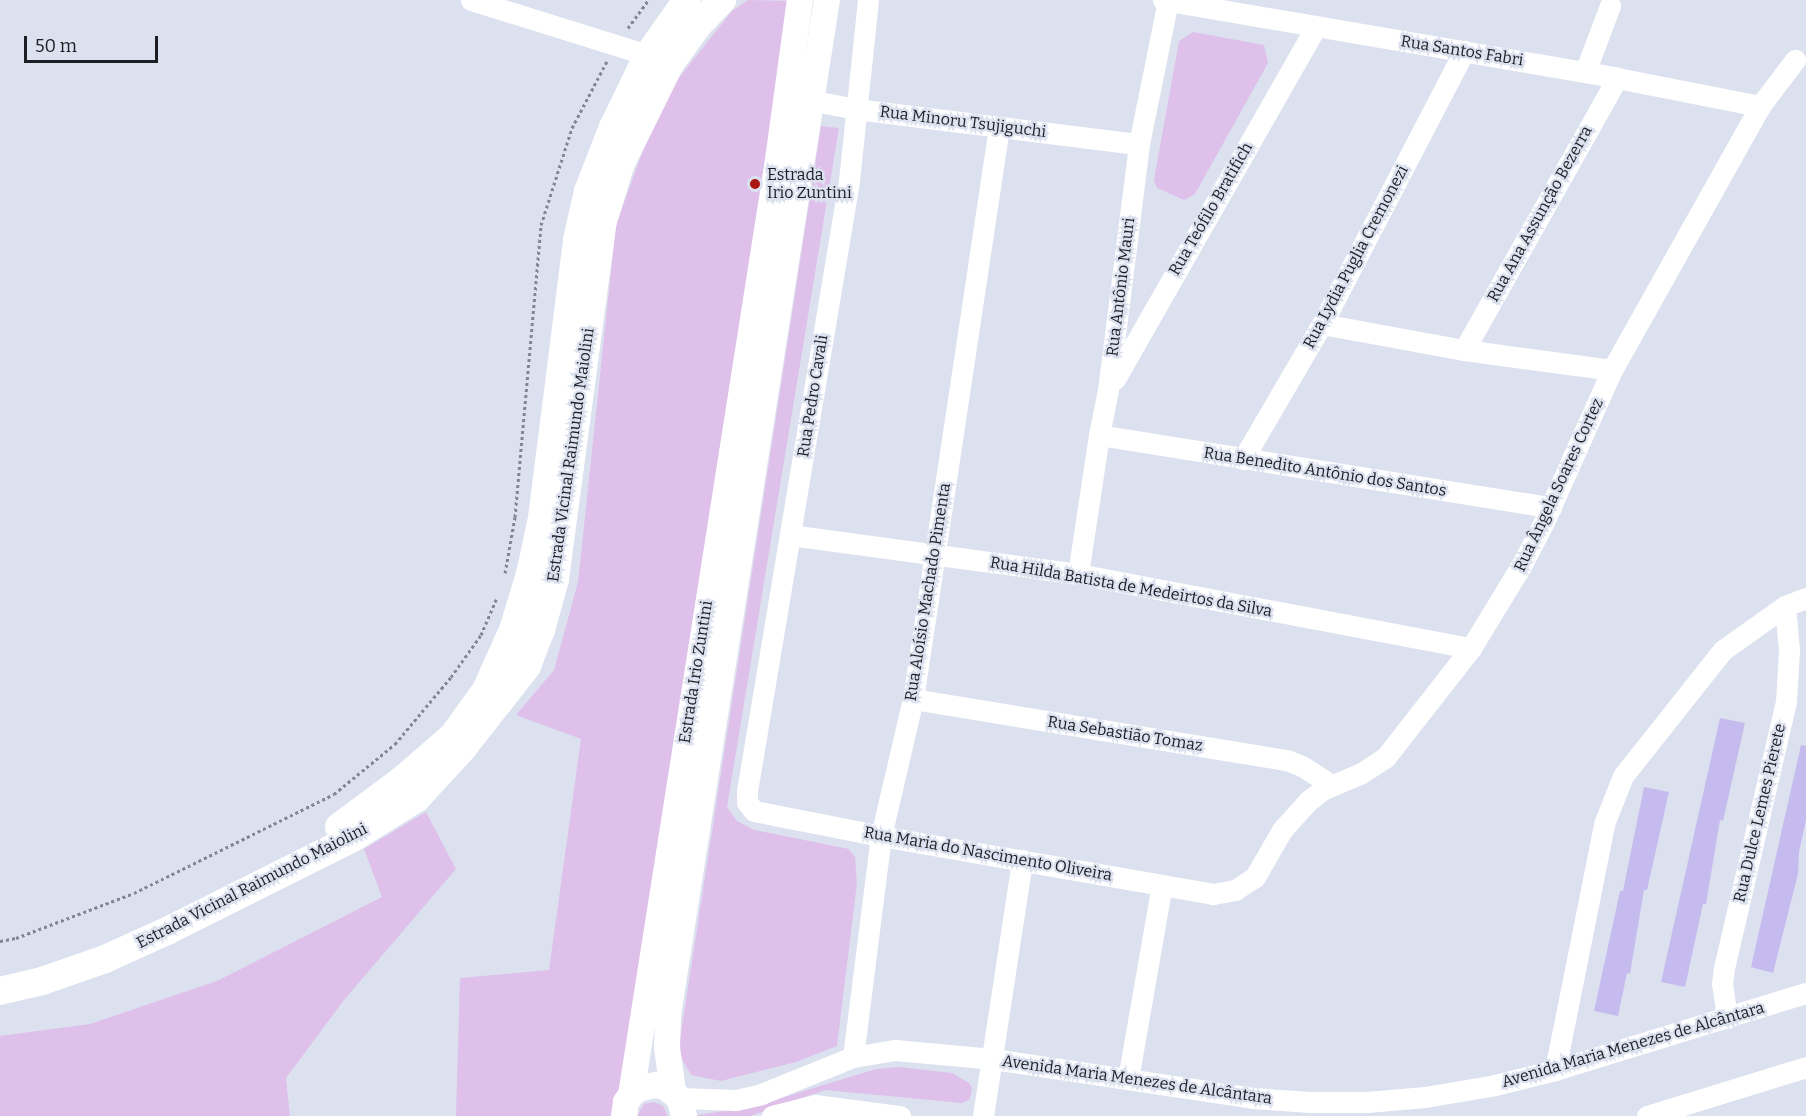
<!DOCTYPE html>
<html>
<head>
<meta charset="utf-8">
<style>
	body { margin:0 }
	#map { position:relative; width:1806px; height:1116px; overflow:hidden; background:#dce1ef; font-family:Bitter,serif }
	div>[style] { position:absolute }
	.green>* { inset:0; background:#dfc0ea }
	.building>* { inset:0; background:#c5bbef }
	.path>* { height:3px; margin-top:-1.5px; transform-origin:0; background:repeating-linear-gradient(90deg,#838690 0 3px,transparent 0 6px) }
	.minor>* { height:21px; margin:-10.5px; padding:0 10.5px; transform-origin:10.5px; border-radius:10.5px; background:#fff }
	.tertiary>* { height:26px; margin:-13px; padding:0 13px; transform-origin:13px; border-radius:13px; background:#fff }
	.secondary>* { height:28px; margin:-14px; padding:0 14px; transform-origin:14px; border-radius:14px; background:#fff }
	.dots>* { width:16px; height:16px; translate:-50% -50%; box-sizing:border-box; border:3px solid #dce1ef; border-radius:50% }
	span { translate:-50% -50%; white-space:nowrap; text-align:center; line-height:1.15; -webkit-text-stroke:4.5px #dce1ef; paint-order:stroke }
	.street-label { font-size:16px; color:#1c1e23 }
	.poi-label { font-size:16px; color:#1c1e23 }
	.left { translate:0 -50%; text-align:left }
	.scale { position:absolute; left:24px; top:36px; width:134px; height:27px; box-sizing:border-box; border:3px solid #1c1e23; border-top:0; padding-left:8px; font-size:18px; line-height:21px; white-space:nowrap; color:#1c1e23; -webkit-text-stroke:4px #dce1ef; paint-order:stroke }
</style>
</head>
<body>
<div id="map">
	<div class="green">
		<div style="clip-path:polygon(748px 0,790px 1px,615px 1116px,456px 1116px,460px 978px,549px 970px,581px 739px,516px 715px,554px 670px,578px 582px,616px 225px,643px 150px,678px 79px,732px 11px)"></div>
		<div style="clip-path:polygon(1193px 32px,1264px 45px,1268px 63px,1195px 194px,1184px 200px,1157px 188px,1154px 180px,1179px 41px)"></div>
		<div style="clip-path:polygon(821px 126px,839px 128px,727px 807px,737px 821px,754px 830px,849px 849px,855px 857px,857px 883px,837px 1046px,796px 1062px,721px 1081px,691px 1075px,678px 1052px)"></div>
		<div style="clip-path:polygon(426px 812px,456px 869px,344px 1000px,286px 1078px,290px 1116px,0 1116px,0 1036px,90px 1024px,217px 981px,382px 897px,364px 849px)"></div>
		<div style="clip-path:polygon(899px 1067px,952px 1073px,969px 1083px,972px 1088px,970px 1099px,962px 1103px,825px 1090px,750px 1116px,692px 1116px,755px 1106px,876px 1069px)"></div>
		<div style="clip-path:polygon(654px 1102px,663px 1106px,668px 1116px,637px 1116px,644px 1104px)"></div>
	</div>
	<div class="building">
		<div style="clip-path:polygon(1720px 718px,1745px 723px,1723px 821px,1720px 820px,1706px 904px,1703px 904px,1685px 987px,1661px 982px)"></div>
		<div style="clip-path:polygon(1801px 745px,1806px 746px,1806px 820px,1799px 852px,1798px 874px,1773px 973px,1751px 967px)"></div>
		<div style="clip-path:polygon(1644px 787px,1669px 792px,1647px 890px,1644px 890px,1630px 974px,1627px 973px,1618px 1016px,1594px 1011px,1620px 891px,1623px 891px)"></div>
	</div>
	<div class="path">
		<div style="left:628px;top:28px;width:34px;rotate:-54deg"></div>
		<div style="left:505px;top:573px;width:57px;rotate:-79.9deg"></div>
		<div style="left:515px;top:517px;width:293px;rotate:-84.9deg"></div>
		<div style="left:541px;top:225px;width:102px;rotate:-72.3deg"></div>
		<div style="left:572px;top:128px;width:76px;rotate:-62.4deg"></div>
		<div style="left:0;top:941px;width:16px;rotate:-11deg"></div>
		<div style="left:16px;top:938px;width:126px;rotate:-20.9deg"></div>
		<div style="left:134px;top:893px;width:223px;rotate:-26.3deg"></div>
		<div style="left:334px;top:794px;width:79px;rotate:-39.3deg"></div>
		<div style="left:395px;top:744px;width:87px;rotate:-50.1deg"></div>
		<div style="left:451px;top:677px;width:52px;rotate:-54.5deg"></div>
		<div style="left:481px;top:635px;width:39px;rotate:-67deg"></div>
	</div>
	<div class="minor">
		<div style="left:471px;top:0;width:185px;rotate:17.3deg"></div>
		<div style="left:868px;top:0;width:182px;rotate:96deg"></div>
		<div style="left:849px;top:181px;width:618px;rotate:99.49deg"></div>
		<div style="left:747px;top:791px;width:11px;rotate:90deg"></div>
		<div style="left:747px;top:802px;width:11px;rotate:52deg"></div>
		<div style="left:754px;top:811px;width:129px;rotate:11.1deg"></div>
		<div style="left:881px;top:836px;width:337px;rotate:9.9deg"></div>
		<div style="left:1213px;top:894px;width:22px;rotate:-10deg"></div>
		<div style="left:1235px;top:890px;width:24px;rotate:-33deg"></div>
		<div style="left:1255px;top:877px;width:54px;rotate:-60.1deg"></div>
		<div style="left:1282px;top:830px;width:39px;rotate:-48deg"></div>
		<div style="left:1308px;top:801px;width:20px;rotate:-37deg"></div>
		<div style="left:1324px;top:789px;width:39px;rotate:-23deg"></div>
		<div style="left:1360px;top:774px;width:30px;rotate:-33deg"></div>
		<div style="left:1385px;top:758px;width:140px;rotate:-52deg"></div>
		<div style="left:1471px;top:648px;width:96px;rotate:-58.6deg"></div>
		<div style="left:1521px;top:566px;width:47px;rotate:-62.4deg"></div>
		<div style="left:1543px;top:524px;width:169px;rotate:-65.9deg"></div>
		<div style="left:1612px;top:370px;width:303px;rotate:-60.7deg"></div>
		<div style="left:1760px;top:106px;width:58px;rotate:-52.7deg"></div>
		<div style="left:1163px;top:0;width:461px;rotate:9.7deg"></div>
		<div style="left:1617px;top:78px;width:146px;rotate:11.1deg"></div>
		<div style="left:1585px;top:72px;width:71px;rotate:-69.3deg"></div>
		<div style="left:798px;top:98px;width:59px;rotate:10.7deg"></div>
		<div style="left:856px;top:109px;width:285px;rotate:7.1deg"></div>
		<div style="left:1322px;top:324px;width:144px;rotate:10.4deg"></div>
		<div style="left:1464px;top:350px;width:149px;rotate:7.7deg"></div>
		<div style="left:1464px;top:350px;width:312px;rotate:-60.6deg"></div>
		<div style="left:1115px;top:379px;width:404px;rotate:-60.3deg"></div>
		<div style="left:1099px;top:435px;width:458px;rotate:9.1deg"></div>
		<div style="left:1243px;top:459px;width:156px;rotate:-59.7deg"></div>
		<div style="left:1322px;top:324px;width:308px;rotate:-62.5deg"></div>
		<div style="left:790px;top:535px;width:291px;rotate:7.7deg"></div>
		<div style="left:1078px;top:574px;width:400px;rotate:10.7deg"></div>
		<div style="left:1078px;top:574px;width:141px;rotate:-81.4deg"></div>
		<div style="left:1099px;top:435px;width:46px;rotate:-78.7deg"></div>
		<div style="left:1108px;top:390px;width:248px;rotate:-82.8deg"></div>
		<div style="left:1139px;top:144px;width:147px;rotate:-78.6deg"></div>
		<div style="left:913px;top:699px;width:379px;rotate:9.3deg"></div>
		<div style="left:1287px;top:760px;width:16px;rotate:22deg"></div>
		<div style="left:1302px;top:766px;width:35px;rotate:33deg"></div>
		<div style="left:1727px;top:1018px;width:34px;rotate:-98deg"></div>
		<div style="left:1722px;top:984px;width:16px;rotate:-83deg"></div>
		<div style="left:1724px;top:968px;width:273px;rotate:-76.9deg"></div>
		<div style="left:1786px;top:702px;width:52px;rotate:-86.7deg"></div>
		<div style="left:1789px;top:650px;width:44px;rotate:-95.2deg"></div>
		<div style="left:853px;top:1057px;width:223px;rotate:-82.8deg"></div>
		<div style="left:881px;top:836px;width:141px;rotate:-76.9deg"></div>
		<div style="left:913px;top:699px;width:578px;rotate:-81.45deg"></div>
		<div style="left:1555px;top:1070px;width:251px;rotate:-78.7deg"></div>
		<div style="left:1604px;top:824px;width:52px;rotate:-68.4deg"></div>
		<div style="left:1623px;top:776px;width:161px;rotate:-51.6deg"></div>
		<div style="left:1723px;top:650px;width:76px;rotate:-35.4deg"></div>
		<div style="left:1785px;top:606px;width:22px;rotate:-21deg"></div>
		<div style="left:1128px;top:1079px;width:197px;rotate:-80.1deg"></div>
		<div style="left:679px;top:1098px;width:57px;rotate:2deg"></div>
		<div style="left:736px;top:1100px;width:26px;rotate:-13deg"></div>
		<div style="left:761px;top:1094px;width:99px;rotate:-21.9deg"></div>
		<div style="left:853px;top:1057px;width:43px;rotate:-9.5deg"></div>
		<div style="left:895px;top:1050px;width:98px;rotate:5.2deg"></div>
		<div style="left:993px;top:1059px;width:263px;rotate:8.5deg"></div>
		<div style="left:1253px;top:1098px;width:57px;rotate:4deg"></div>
		<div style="left:1310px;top:1102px;width:57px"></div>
		<div style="left:1367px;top:1102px;width:58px;rotate:-4.9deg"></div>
		<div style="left:1425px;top:1097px;width:71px;rotate:-9.7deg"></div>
		<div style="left:1495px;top:1085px;width:62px;rotate:-14deg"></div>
		<div style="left:1555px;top:1070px;width:263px;rotate:-17.1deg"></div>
		<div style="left:772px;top:1116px;width:44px;rotate:-14.3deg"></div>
		<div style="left:815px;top:1105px;width:86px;rotate:7.4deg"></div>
		<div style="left:983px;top:1116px;width:259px;rotate:-81.3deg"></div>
		<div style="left:1647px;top:1116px;width:166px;rotate:-17.1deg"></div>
	</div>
	<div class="tertiary">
		<div style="left:673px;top:1091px;width:43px;rotate:-97.9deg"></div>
		<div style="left:667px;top:1048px;width:33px;rotate:-88deg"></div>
		<div style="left:668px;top:1015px;width:1027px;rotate:-81.1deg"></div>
		<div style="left:631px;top:1095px;width:939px;rotate:-81.06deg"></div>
		<div style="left:777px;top:167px;width:169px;rotate:-82.2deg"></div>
		<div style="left:624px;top:1116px;width:14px;rotate:-82deg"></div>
		<div style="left:626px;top:1102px;width:9px;rotate:-54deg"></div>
		<div style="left:631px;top:1095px;width:9px;rotate:-41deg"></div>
		<div style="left:638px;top:1089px;width:18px;rotate:-13deg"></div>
		<div style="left:656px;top:1085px;width:9px;rotate:13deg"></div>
		<div style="left:665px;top:1087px;width:18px;rotate:38deg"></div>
		<div style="left:679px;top:1098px;width:19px;rotate:74deg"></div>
	</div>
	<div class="secondary">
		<div style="left:339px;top:827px;width:79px;rotate:-36.7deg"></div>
		<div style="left:402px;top:780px;width:67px;rotate:-40.8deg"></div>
		<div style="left:453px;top:736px;width:57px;rotate:-54.3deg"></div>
		<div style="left:486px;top:690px;width:66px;rotate:-65.8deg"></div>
		<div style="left:513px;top:630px;width:59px;rotate:-73.1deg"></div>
		<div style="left:530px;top:574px;width:57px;rotate:-77.9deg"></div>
		<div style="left:542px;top:518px;width:280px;rotate:-82.8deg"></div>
		<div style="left:577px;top:240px;width:50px;rotate:-77.3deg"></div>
		<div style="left:588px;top:191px;width:69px;rotate:-68.7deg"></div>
		<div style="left:613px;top:127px;width:80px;rotate:-64.1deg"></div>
		<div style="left:648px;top:55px;width:67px;rotate:-54.7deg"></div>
		<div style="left:0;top:991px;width:43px;rotate:-13.4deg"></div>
		<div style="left:42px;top:981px;width:67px;rotate:-19.2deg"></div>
		<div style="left:105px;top:959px;width:68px;rotate:-24.3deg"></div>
		<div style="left:167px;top:931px;width:208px;rotate:-26.6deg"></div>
		<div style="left:353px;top:838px;width:75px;rotate:-32deg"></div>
		<div style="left:417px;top:798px;width:68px;rotate:-47.4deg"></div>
		<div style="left:463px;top:748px;width:104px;rotate:-52deg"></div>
		<div style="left:527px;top:666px;width:39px;rotate:-69deg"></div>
		<div style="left:541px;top:630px;width:53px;rotate:-74.6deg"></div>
		<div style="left:555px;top:579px;width:361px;rotate:-82.4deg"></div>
		<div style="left:603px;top:221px;width:61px;rotate:-72.8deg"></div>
		<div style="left:621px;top:163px;width:110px;rotate:-63.7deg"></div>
		<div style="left:670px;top:64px;width:48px;rotate:-54.3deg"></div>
		<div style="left:698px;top:25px;width:35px;rotate:-46deg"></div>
	</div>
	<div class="dots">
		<div style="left:755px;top:184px;background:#a91710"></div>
	</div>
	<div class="street-label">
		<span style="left:1462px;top:51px;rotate:9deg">Rua Santos Fabri</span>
		<span style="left:963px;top:122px;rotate:7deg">Rua Minoru Tsujiguchi</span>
		<span style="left:1211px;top:209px;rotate:-60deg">Rua Teófilo Bratifich</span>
		<span style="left:1540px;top:214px;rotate:-61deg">Rua Ana Assunção Bezerra</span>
		<span style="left:1356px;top:257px;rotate:-62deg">Rua Lydia Puglia Cremonezi</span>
		<span style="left:1121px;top:287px;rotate:-83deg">Rua Antônio Mauri</span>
		<span style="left:813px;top:396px;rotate:-81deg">Rua Pedro Cavali</span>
		<span style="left:571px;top:455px;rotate:-82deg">Estrada Vicinal Raimundo Maiolini</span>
		<span style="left:1325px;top:472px;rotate:9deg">Rua Benedito Antônio dos Santos</span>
		<span style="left:1559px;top:485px;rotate:-65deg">Rua Ângela Soares Cortez</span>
		<span style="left:1131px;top:587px;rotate:10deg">Rua Hilda Batista de Medeirtos da Silva</span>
		<span style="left:928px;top:592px;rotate:-81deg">Rua Aloísio Machado Pimenta</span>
		<span style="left:696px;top:672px;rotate:-81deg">Estrada Irio Zuntini</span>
		<span style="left:1125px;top:734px;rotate:9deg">Rua Sebastião Tomaz</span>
		<span style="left:1760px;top:813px;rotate:-77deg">Rua Dulce Lemes Pierete</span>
		<span style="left:988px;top:854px;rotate:10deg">Rua Maria do Nascimento Oliveira</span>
		<span style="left:252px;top:886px;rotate:-27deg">Estrada Vicinal Raimundo Maiolini</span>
		<span style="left:1633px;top:1045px;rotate:-16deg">Avenida Maria Menezes de Alcântara</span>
		<span style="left:1137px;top:1080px;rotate:8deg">Avenida Maria Menezes de Alcântara</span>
	</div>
	<div class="poi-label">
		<span class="left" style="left:767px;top:184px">Estrada<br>Irio Zuntini</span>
	</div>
	<div class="scale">50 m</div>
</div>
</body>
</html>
